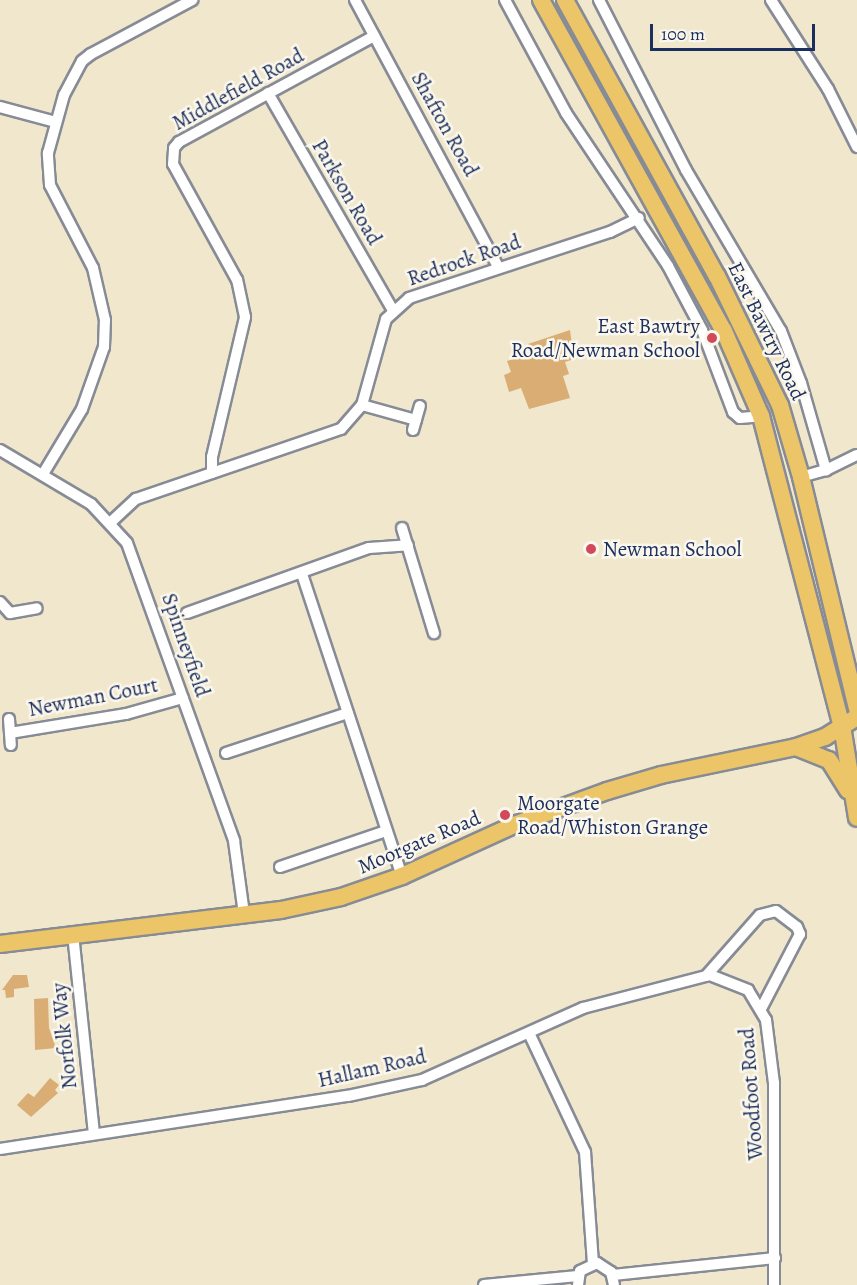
<!DOCTYPE html>
<html>
<head>
<meta charset="utf-8">
<style>
	body { margin:0 }
	#map { position:relative; width:857px; height:1285px; overflow:hidden; background:#f0e7cc; font-family:Alegreya,serif }
	div>[style] { position:absolute }
	.building>* { inset:0; background:#daad75 }
	.roads { filter:drop-shadow(2px 0 #868b95) drop-shadow(-2px 0 #868b95) drop-shadow(0 2px #868b95) drop-shadow(0 -2px #868b95) }
	.street>* { height:10px; margin:-5px; padding:0 5px; transform-origin:5px; border-radius:5px; background:#fff }
	.primary>* { height:16px; margin:-8px; padding:0 8px; transform-origin:8px; border-radius:8px; background:#edc569 }
	.dots>* { width:16px; height:16px; translate:-50% -50%; box-sizing:border-box; border:3px solid #fbf7ec; border-radius:50% }
	span { translate:-50% -50%; white-space:nowrap; text-align:center; line-height:1.15; -webkit-text-stroke:5px #fbf7ec; paint-order:stroke }
	.street-label { font-size:21px; color:#1b2f5e }
	.poi-label { font-size:21px; color:#1b2f5e }
	.right { translate:-100% -50%; text-align:right }
	.left { translate:0 -50%; text-align:left }
	.scale { position:absolute; left:650px; top:24px; width:165px; height:27px; box-sizing:border-box; border:3px solid #1b2f5e; border-top:0; padding-left:8px; font-size:18px; line-height:21px; white-space:nowrap; color:#1b2f5e; -webkit-text-stroke:4px #fbf7ec; paint-order:stroke }
</style>
</head>
<body>
<div id="map">
	<div class="building">
		<div style="clip-path:polygon(570px 330px,574px 359px,565px 362px,569px 374px,563px 376px,570px 398px,529px 409px,521px 388px,509px 392px,504px 375px,511px 372px,507px 361px,531px 353px,528px 344px)"></div>
		<div style="clip-path:polygon(13px 975px,27px 975px,29px 987px,14px 989px,14px 997px,6px 998px,5px 990px,2px 990px)"></div>
		<div style="clip-path:polygon(48px 998px,49px 1028px,56px 1048px,35px 1050px,34px 999px)"></div>
		<div style="clip-path:polygon(50px 1078px,59px 1085px,55px 1090px,58px 1093px,31px 1117px,17px 1105px,28px 1093px,34px 1097px)"></div>
	</div>
	<div class="roads">
		<div class="street">
			<div style="left:355px;top:0;width:304px;rotate:61.8deg"></div>
			<div style="left:505px;top:0;width:128px;rotate:61.6deg"></div>
			<div style="left:566px;top:113px;width:184px;rotate:56.3deg"></div>
			<div style="left:668px;top:266px;width:72px;rotate:62deg"></div>
			<div style="left:702px;top:330px;width:88px;rotate:69.3deg"></div>
			<div style="left:733px;top:412px;width:9px;rotate:41deg"></div>
			<div style="left:740px;top:418px;width:21px;rotate:-5deg"></div>
			<div style="left:599px;top:0;width:191px;rotate:62.9deg"></div>
			<div style="left:686px;top:170px;width:187px;rotate:59.5deg"></div>
			<div style="left:781px;top:331px;width:56px;rotate:69deg"></div>
			<div style="left:801px;top:383px;width:91px;rotate:74deg"></div>
			<div style="left:771px;top:0;width:106px;rotate:57.4deg"></div>
			<div style="left:828px;top:89px;width:65px;rotate:63.4deg"></div>
			<div style="left:268px;top:93px;width:249px;rotate:60.1deg"></div>
			<div style="left:0;top:107px;width:58px;rotate:15deg"></div>
			<div style="left:362px;top:405px;width:56px;rotate:15.5deg"></div>
			<div style="left:413px;top:430px;width:25px;rotate:-74deg"></div>
			<div style="left:0;top:450px;width:106px;rotate:30.7deg"></div>
			<div style="left:91px;top:504px;width:53px;rotate:47.3deg"></div>
			<div style="left:127px;top:543px;width:317px;rotate:70.2deg"></div>
			<div style="left:234px;top:841px;width:74px;rotate:82.2deg"></div>
			<div style="left:212px;top:473px;width:16px;rotate:-90deg"></div>
			<div style="left:212px;top:457px;width:144px;rotate:-76.7deg"></div>
			<div style="left:245px;top:317px;width:38px;rotate:-102deg"></div>
			<div style="left:237px;top:280px;width:132px;rotate:-118.9deg"></div>
			<div style="left:173px;top:164px;width:16px;rotate:-86deg"></div>
			<div style="left:174px;top:148px;width:8px;rotate:-50deg"></div>
			<div style="left:179px;top:142px;width:222px;rotate:-28.5deg"></div>
			<div style="left:43px;top:474px;width:76px;rotate:-59deg"></div>
			<div style="left:82px;top:409px;width:66px;rotate:-70.5deg"></div>
			<div style="left:104px;top:347px;width:27px;rotate:-88deg"></div>
			<div style="left:105px;top:320px;width:53px;rotate:-103deg"></div>
			<div style="left:93px;top:268px;width:93px;rotate:-117.4deg"></div>
			<div style="left:50px;top:185px;width:32px;rotate:-94deg"></div>
			<div style="left:48px;top:153px;width:60px;rotate:-74.6deg"></div>
			<div style="left:64px;top:95px;width:38px;rotate:-62deg"></div>
			<div style="left:82px;top:61px;width:11px;rotate:-38deg"></div>
			<div style="left:91px;top:54px;width:115px;rotate:-28.1deg"></div>
			<div style="left:801px;top:477px;width:26px;rotate:-16deg"></div>
			<div style="left:826px;top:470px;width:34px;rotate:-26deg"></div>
			<div style="left:111px;top:522px;width:34px;rotate:-43deg"></div>
			<div style="left:136px;top:499px;width:217px;rotate:-18.9deg"></div>
			<div style="left:341px;top:429px;width:32px;rotate:-49deg"></div>
			<div style="left:362px;top:405px;width:89px;rotate:-74.4deg"></div>
			<div style="left:386px;top:319px;width:31px;rotate:-42deg"></div>
			<div style="left:409px;top:298px;width:212px;rotate:-18.2deg"></div>
			<div style="left:610px;top:232px;width:32px;rotate:-26deg"></div>
			<div style="left:402px;top:528px;width:110px;rotate:73.1deg"></div>
			<div style="left:302px;top:574px;width:318px;rotate:71.7deg"></div>
			<div style="left:0;top:602px;width:15px;rotate:48deg"></div>
			<div style="left:10px;top:613px;width:27px;rotate:-10deg"></div>
			<div style="left:187px;top:613px;width:193px;rotate:-19.7deg"></div>
			<div style="left:369px;top:548px;width:39px;rotate:-4deg"></div>
			<div style="left:9px;top:719px;width:26px;rotate:86deg"></div>
			<div style="left:10px;top:733px;width:118px;rotate:-9.3deg"></div>
			<div style="left:126px;top:714px;width:59px;rotate:-15.7deg"></div>
			<div style="left:226px;top:753px;width:128px;rotate:-18.2deg"></div>
			<div style="left:280px;top:867px;width:112px;rotate:-18.8deg"></div>
			<div style="left:73px;top:934px;width:201px;rotate:84deg"></div>
			<div style="left:706px;top:976px;width:81px;rotate:-48.5deg"></div>
			<div style="left:760px;top:915px;width:16px;rotate:-14deg"></div>
			<div style="left:776px;top:911px;width:26px;rotate:37deg"></div>
			<div style="left:797px;top:927px;width:8px;rotate:67deg"></div>
			<div style="left:800px;top:934px;width:82px;rotate:117.5deg"></div>
			<div style="left:529px;top:1033px;width:132px;rotate:64.8deg"></div>
			<div style="left:585px;top:1152px;width:111px;rotate:85.9deg"></div>
			<div style="left:0;top:1149px;width:352px;rotate:-8.7deg"></div>
			<div style="left:348px;top:1096px;width:76px;rotate:-12.2deg"></div>
			<div style="left:422px;top:1080px;width:176px;rotate:-24.1deg"></div>
			<div style="left:583px;top:1008px;width:131px;rotate:-14.6deg"></div>
			<div style="left:710px;top:975px;width:41px;rotate:21.5deg"></div>
			<div style="left:748px;top:990px;width:35px;rotate:59deg"></div>
			<div style="left:766px;top:1020px;width:64px;rotate:82.8deg"></div>
			<div style="left:774px;top:1083px;width:202px;rotate:90deg"></div>
			<div style="left:613px;top:1275px;width:163px;rotate:-6deg"></div>
			<div style="left:484px;top:1285px;width:94px;rotate:-5.5deg"></div>
			<div style="left:578px;top:1285px;width:14px;rotate:-82deg"></div>
			<div style="left:580px;top:1271px;width:19px;rotate:-25deg"></div>
			<div style="left:597px;top:1263px;width:17px;rotate:33deg"></div>
			<div style="left:611px;top:1272px;width:13px;rotate:77deg"></div>
		</div>
		<div class="primary">
			<div style="left:541px;top:0;width:378px;rotate:61.1deg"></div>
			<div style="left:724px;top:331px;width:93px;rotate:66.5deg"></div>
			<div style="left:761px;top:416px;width:320px;rotate:75.4deg"></div>
			<div style="left:842px;top:726px;width:93px;rotate:80.7deg"></div>
			<div style="left:565px;top:0;width:315px;rotate:61.2deg"></div>
			<div style="left:717px;top:276px;width:144px;rotate:64deg"></div>
			<div style="left:780px;top:405px;width:75px;rotate:73.7deg"></div>
			<div style="left:801px;top:477px;width:239px;rotate:76.4deg"></div>
			<div style="left:796px;top:747px;width:35px;rotate:22deg"></div>
			<div style="left:829px;top:760px;width:36px;rotate:58deg"></div>
			<div style="left:0;top:944px;width:283px;rotate:-6.9deg"></div>
			<div style="left:281px;top:910px;width:61px;rotate:-12.2deg"></div>
			<div style="left:341px;top:897px;width:65px;rotate:-19deg"></div>
			<div style="left:402px;top:876px;width:123px;rotate:-24.5deg"></div>
			<div style="left:514px;top:825px;width:99px;rotate:-20.1deg"></div>
			<div style="left:607px;top:791px;width:56px;rotate:-16.5deg"></div>
			<div style="left:661px;top:775px;width:138px;rotate:-11.7deg"></div>
			<div style="left:796px;top:747px;width:31px;rotate:-19deg"></div>
			<div style="left:825px;top:737px;width:38px;rotate:-32deg"></div>
		</div>
	</div>
	<div class="dots">
		<div style="left:712px;top:338px;background:#d1495b"></div>
		<div style="left:591px;top:549px;background:#d1495b"></div>
		<div style="left:505px;top:815px;background:#d1495b"></div>
	</div>
	<div class="street-label">
		<span style="left:238px;top:89px;rotate:-29deg">Middlefield Road</span>
		<span style="left:445px;top:124px;rotate:61deg">Shafton Road</span>
		<span style="left:347px;top:192px;rotate:60deg">Parkson Road</span>
		<span style="left:464px;top:260px;rotate:-19deg">Redrock Road</span>
		<span style="left:767px;top:331px;rotate:64deg">East Bawtry Road</span>
		<span style="left:186px;top:645px;rotate:71deg">Spinneyfield</span>
		<span style="left:93px;top:697px;rotate:-11deg">Newman Court</span>
		<span style="left:419px;top:842px;rotate:-23deg">Moorgate Road</span>
		<span style="left:64px;top:1036px;rotate:-96deg">Norfolk Way</span>
		<span style="left:372px;top:1068px;rotate:-13deg">Hallam Road</span>
		<span style="left:751px;top:1094px;rotate:-94deg">Woodfoot Road</span>
	</div>
	<div class="poi-label">
		<span class="right" style="left:700px;top:338px">East Bawtry<br>Road/Newman School</span>
		<span class="left" style="left:603px;top:549px">Newman School</span>
		<span class="left" style="left:517px;top:815px">Moorgate<br>Road/Whiston Grange</span>
	</div>
	<div class="scale">100 m</div>
</div>
</body>
</html>
